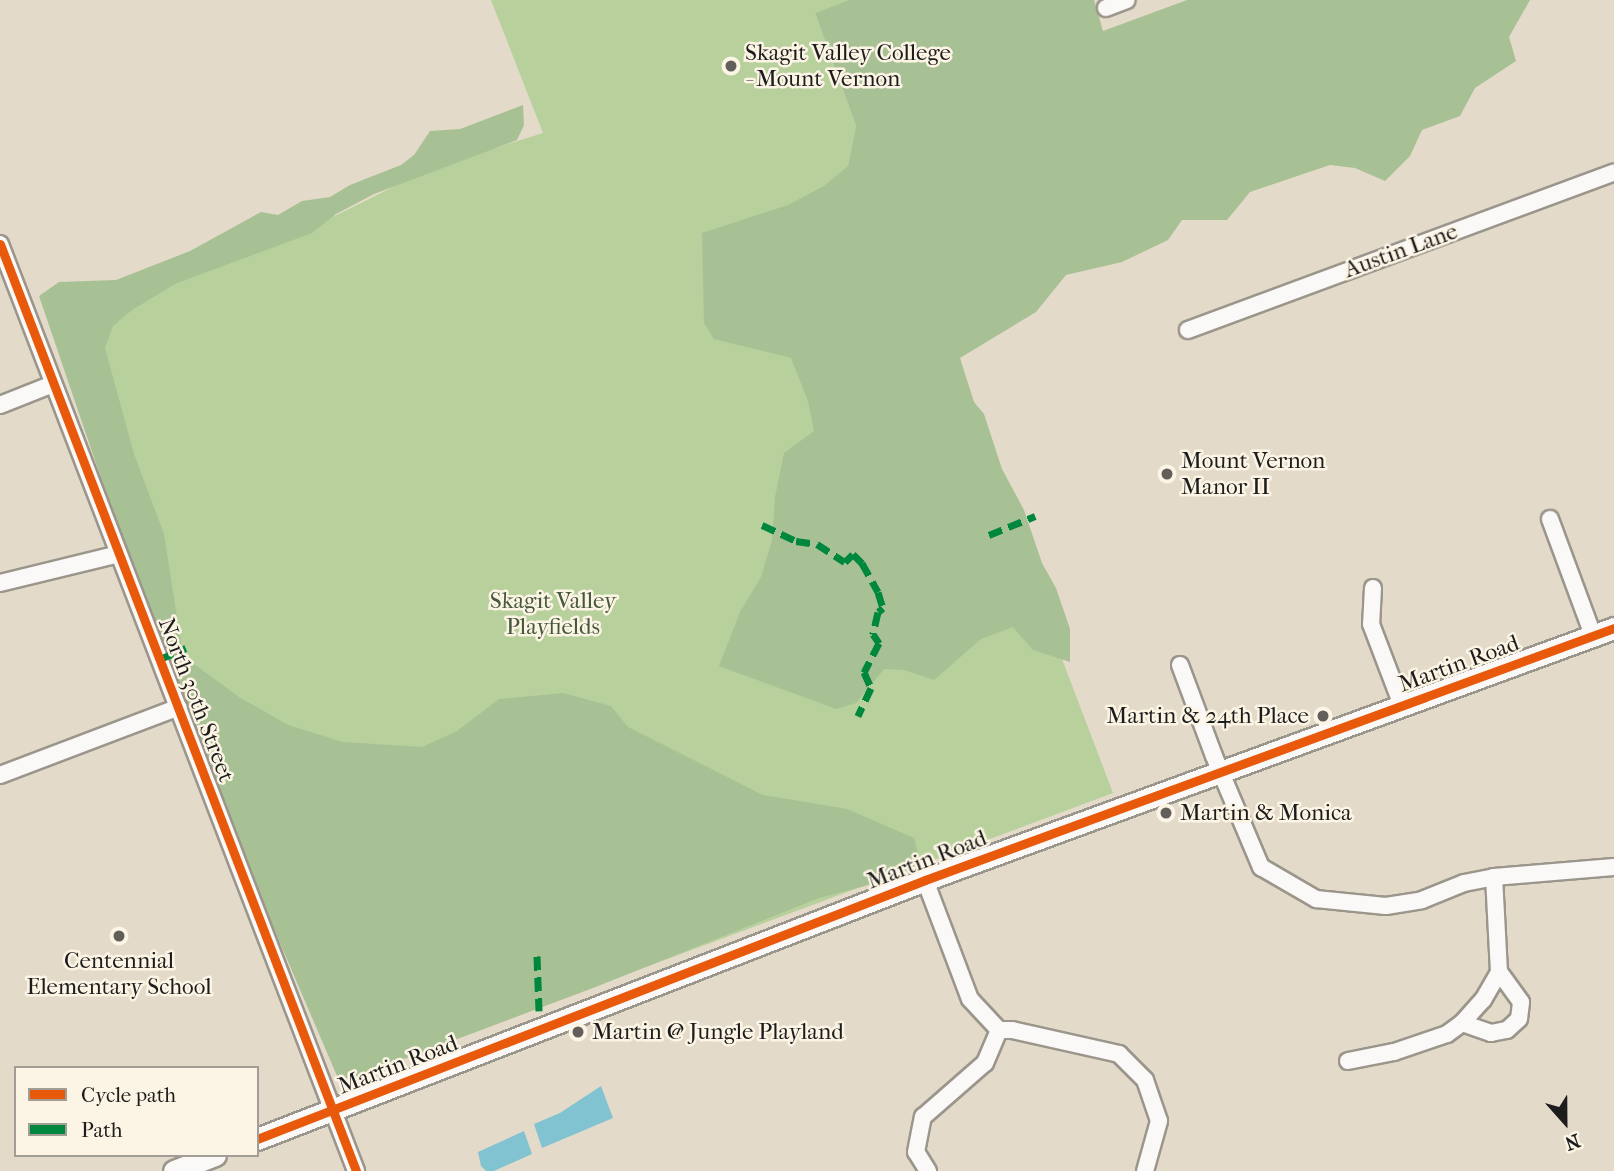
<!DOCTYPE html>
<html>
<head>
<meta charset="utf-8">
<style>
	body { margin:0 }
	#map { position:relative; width:1614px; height:1171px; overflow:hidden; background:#e4dac9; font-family:"IM FELL French Canon",serif }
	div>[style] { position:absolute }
	.green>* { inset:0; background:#b7d09c }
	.forest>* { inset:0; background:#a8c194 }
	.water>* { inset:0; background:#81c3d1 }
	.roads { filter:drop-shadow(2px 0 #9b968c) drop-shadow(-2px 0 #9b968c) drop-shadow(0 2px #9b968c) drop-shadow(0 -2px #9b968c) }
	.minor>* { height:16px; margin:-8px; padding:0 8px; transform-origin:8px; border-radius:8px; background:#fbf9f7 }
	.tertiary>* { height:21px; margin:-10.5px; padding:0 10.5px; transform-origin:10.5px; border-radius:10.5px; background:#fbf9f7 }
	.quiet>* { height:7px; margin-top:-3.5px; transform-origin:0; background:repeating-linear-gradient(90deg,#00873e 0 14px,transparent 0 21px) }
	.cycleway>* { height:9px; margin:-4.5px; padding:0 4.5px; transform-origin:4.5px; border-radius:4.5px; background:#e8590c }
	.dots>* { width:19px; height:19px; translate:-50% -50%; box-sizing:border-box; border:4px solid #fcf5e5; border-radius:50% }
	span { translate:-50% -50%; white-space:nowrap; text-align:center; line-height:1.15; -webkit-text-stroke:5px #fcf5e5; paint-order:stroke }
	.poi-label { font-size:23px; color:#1c1c1c }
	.left { translate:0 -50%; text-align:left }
	.right { translate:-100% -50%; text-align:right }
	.street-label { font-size:23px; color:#1c1c1c }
	.park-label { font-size:23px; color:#46583c }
	.legend { position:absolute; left:14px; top:1066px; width:245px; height:91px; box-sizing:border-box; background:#fcf5e5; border:2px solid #a29e95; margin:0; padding:9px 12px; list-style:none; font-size:21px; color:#1c1c1c }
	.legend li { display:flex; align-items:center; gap:14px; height:35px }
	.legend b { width:35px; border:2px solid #a29e95 }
	.north { position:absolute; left:1530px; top:1087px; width:70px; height:70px; -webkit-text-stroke:5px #fcf5e5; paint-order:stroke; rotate:159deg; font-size:19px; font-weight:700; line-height:28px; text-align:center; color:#1c1c1c }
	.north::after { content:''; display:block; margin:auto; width:24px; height:32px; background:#1c1c1c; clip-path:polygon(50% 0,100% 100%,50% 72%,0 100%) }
</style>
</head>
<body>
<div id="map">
	<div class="green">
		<div style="clip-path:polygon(491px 0,849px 0,815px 13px,856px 126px,848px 166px,875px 168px,1113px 793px,359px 1074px,335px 1063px,53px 322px,337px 215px,429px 169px,543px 133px)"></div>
	</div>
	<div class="forest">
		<div style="clip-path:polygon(849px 0,1094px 0,1103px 31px,1187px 0,1530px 0,1509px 37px,1516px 61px,1475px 88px,1460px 116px,1422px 130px,1410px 156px,1385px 181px,1355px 168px,1330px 165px,1250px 192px,1227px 220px,1182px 220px,1168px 240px,1122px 262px,1066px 275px,1036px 312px,960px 358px,974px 402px,984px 414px,1002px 469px,1024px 510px,1042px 563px,1056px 588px,1070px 629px,1070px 662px,1033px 650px,1013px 627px,981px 639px,934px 680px,904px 670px,884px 669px,856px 703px,836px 709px,719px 666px,740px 612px,761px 577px,772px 540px,775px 497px,784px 453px,814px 431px,808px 401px,791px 358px,714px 339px,704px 323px,702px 233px,788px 205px,824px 186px,848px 166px,856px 126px,815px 13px)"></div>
		<div style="clip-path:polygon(523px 105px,524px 125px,517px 140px,374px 194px,336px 214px,312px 233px,175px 284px,132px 310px,113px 326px,105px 348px,134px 454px,164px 534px,183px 656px,239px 697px,288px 725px,343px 742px,422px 747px,457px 731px,499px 699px,563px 693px,611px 706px,628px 727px,763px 795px,847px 809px,914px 838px,921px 865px,865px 886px,819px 898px,593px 988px,340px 1083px,179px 707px,39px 296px,59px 282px,116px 280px,190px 251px,261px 212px,278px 215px,302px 201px,330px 197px,350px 185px,401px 165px,414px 155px,430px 131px,460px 129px)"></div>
	</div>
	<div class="water">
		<div style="clip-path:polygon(601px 1086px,613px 1118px,542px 1148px,534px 1124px,560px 1113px)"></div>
		<div style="clip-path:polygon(524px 1131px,532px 1154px,494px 1171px,486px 1171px,481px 1166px,478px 1152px)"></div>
	</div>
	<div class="roads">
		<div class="minor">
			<div style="left:1106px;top:8px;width:22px;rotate:-21deg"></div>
			<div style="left:0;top:244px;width:993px;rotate:68.99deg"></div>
			<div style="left:1188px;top:330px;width:454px;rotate:-20.3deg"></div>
			<div style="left:0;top:405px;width:57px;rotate:-21.6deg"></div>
			<div style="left:1550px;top:519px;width:124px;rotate:69.7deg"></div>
			<div style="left:0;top:583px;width:122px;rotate:-13.7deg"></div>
			<div style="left:1373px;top:588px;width:36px;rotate:93deg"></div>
			<div style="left:1371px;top:624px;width:87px;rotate:69.1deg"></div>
			<div style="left:1180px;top:665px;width:97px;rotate:69.5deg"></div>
			<div style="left:1214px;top:756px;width:121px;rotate:67.1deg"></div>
			<div style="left:1261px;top:867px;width:64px;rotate:30.2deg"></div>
			<div style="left:1316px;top:899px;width:70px;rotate:5.7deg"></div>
			<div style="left:1386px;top:906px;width:36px;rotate:-9deg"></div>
			<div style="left:1422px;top:900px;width:45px;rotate:-22deg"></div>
			<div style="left:1464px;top:883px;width:31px;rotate:-11deg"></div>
			<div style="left:1494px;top:877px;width:120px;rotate:-4.8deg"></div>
			<div style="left:0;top:775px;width:191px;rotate:-20.8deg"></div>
			<div style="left:925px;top:880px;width:127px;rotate:69.3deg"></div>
			<div style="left:970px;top:999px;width:42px;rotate:46.9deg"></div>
			<div style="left:1462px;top:1023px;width:31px;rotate:19deg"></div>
			<div style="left:1491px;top:1033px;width:16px;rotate:-11deg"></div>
			<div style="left:1507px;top:1030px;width:16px;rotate:-43deg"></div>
			<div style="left:1519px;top:1019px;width:17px;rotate:-83deg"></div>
			<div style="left:1521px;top:1002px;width:37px;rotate:-126deg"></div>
			<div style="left:1348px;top:1061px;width:47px;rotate:-11.1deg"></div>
			<div style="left:1394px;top:1052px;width:56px;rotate:-18.8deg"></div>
			<div style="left:1447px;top:1034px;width:19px;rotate:-36deg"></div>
			<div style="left:1462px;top:1023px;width:31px;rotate:-48deg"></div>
			<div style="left:1483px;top:1000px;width:32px;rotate:-60deg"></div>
			<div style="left:1499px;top:972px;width:95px;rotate:-93deg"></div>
			<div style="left:928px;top:1171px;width:22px;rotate:-122deg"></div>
			<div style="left:916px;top:1152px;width:36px;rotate:-79deg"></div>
			<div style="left:923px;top:1117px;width:82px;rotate:-41.1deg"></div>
			<div style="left:985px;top:1063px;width:36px;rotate:-67deg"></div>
			<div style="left:999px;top:1030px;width:13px"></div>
			<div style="left:1012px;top:1030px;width:110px;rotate:12.6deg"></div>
			<div style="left:1119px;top:1054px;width:37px;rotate:45deg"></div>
			<div style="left:1145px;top:1080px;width:43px;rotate:71.1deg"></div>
			<div style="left:1159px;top:1121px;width:52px;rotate:105.6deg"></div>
		</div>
		<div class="tertiary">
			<div style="left:257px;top:1139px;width:716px;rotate:-21.19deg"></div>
			<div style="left:925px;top:880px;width:734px;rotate:-20.09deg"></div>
			<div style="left:174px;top:1171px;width:44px;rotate:-21.3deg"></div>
		</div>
	</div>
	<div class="quiet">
		<div style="left:762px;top:525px;width:38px;rotate:25deg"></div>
		<div style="left:796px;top:541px;width:21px;rotate:8deg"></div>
		<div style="left:817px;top:544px;width:33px;rotate:33deg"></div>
		<div style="left:845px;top:562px;width:11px;rotate:-45deg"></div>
		<div style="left:853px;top:554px;width:13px;rotate:45deg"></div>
		<div style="left:862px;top:563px;width:33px;rotate:61deg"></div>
		<div style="left:878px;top:592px;width:17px;rotate:73deg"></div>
		<div style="left:883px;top:608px;width:6px;rotate:141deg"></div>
		<div style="left:878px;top:612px;width:23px;rotate:103deg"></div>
		<div style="left:873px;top:634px;width:11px;rotate:56deg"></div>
		<div style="left:879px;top:643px;width:33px;rotate:117deg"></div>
		<div style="left:864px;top:672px;width:17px;rotate:66deg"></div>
		<div style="left:871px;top:688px;width:31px;rotate:115deg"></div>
		<div style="left:989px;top:535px;width:50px;rotate:-22.4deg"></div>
		<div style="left:160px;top:659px;width:28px;rotate:-23deg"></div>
		<div style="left:537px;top:956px;width:55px;rotate:87.9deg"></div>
	</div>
	<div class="cycleway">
		<div style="left:0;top:244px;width:993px;rotate:68.99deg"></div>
		<div style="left:257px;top:1139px;width:716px;rotate:-21.19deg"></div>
		<div style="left:925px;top:880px;width:734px;rotate:-20.09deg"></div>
	</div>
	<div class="dots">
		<div style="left:731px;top:66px;background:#625e59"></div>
		<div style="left:1167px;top:474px;background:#625e59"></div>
		<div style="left:1323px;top:716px;background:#625e59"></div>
		<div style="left:1166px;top:813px;background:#625e59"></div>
		<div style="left:119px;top:936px;background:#625e59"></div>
		<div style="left:578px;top:1032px;background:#625e59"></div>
	</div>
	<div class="poi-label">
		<span class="left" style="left:745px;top:66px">Skagit Valley College<br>- Mount Vernon</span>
		<span class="left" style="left:1181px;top:474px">Mount Vernon<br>Manor II</span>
		<span class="right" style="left:1309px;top:716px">Martin &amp; 24th Place</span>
		<span class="left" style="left:1180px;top:813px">Martin &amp; Monica</span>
		<span style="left:119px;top:974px">Centennial<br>Elementary School</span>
		<span class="left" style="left:592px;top:1032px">Martin @ Jungle Playland</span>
	</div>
	<div class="street-label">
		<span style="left:1401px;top:251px;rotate:-20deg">Austin Lane</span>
		<span style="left:1459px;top:664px;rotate:-20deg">Martin Road</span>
		<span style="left:196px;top:700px;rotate:69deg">North 30th Street</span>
		<span style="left:927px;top:860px;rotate:-21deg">Martin Road</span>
		<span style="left:398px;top:1065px;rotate:-21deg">Martin Road</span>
	</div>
	<div class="park-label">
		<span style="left:553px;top:614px">Skagit Valley<br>Playfields</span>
	</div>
	<ul class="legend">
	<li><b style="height:9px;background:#e8590c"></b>Cycle path</li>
	<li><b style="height:9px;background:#00873e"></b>Path</li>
	</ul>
	<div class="north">N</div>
</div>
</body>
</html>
